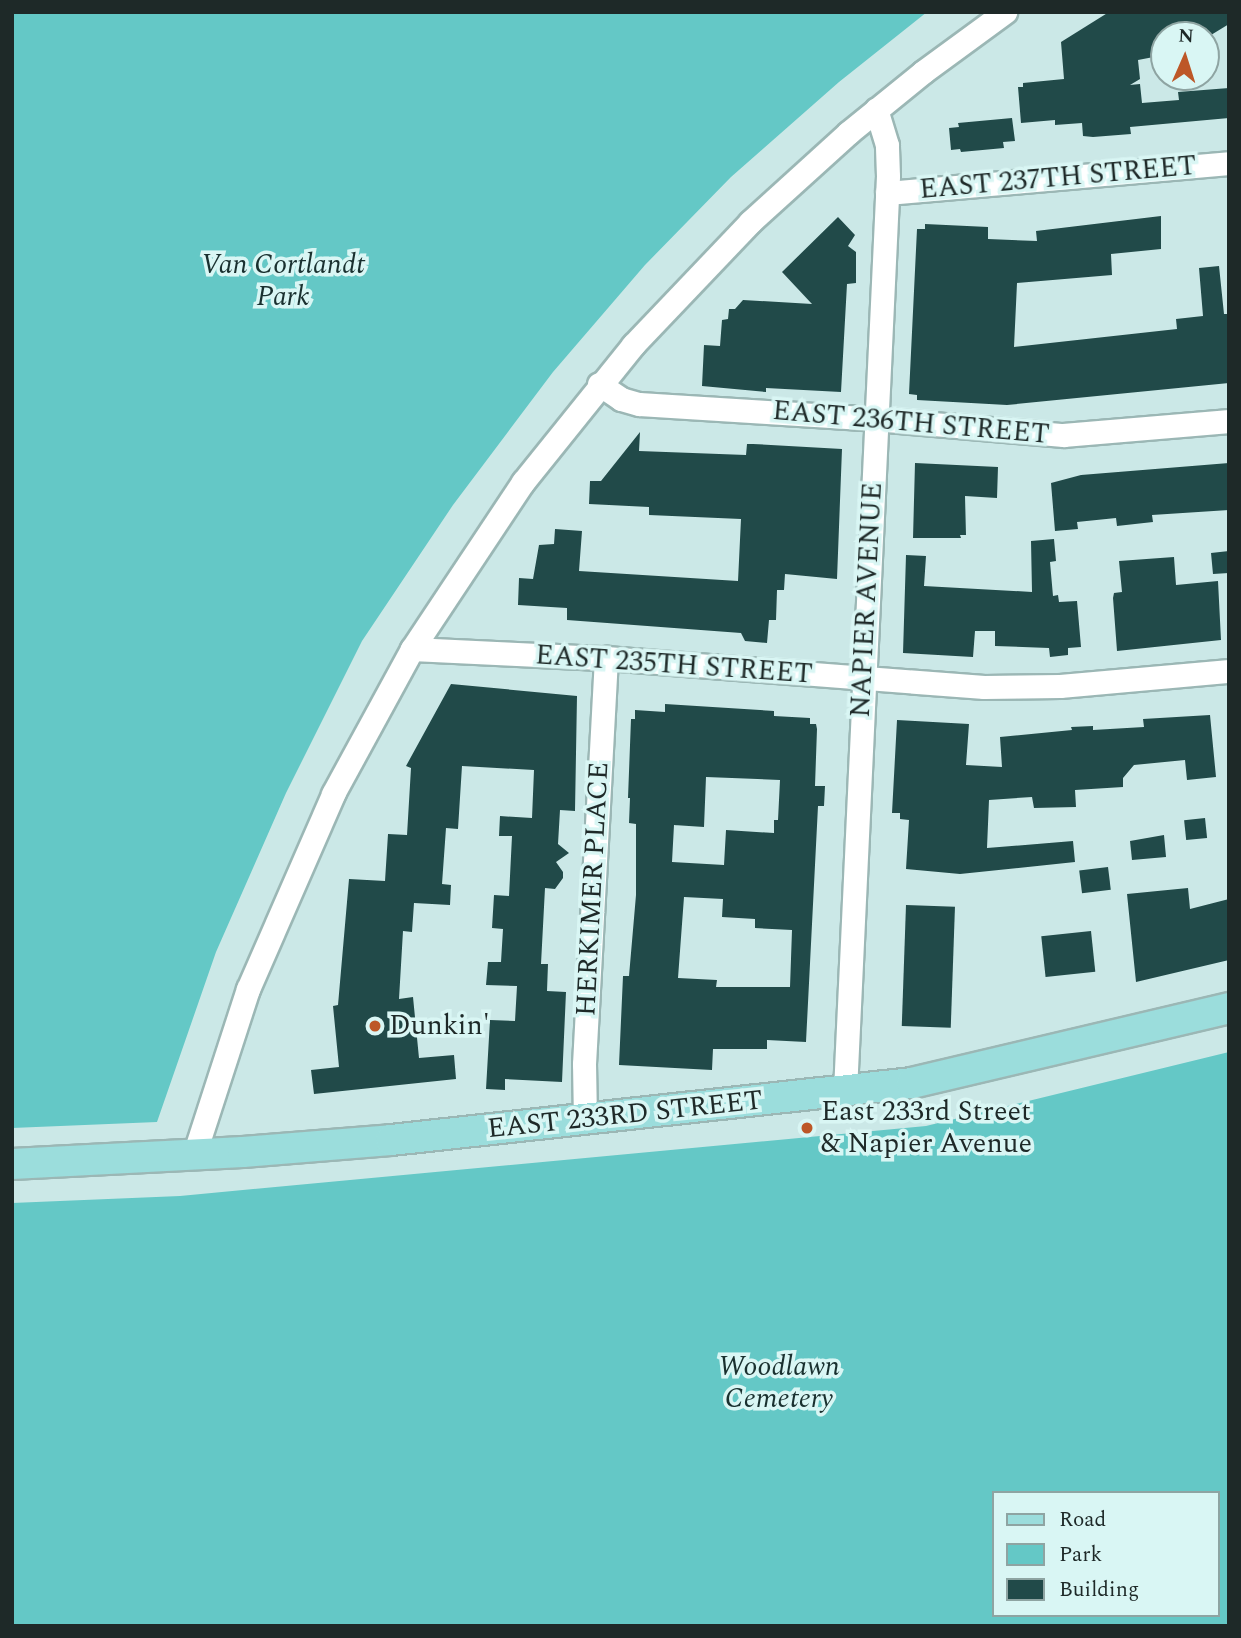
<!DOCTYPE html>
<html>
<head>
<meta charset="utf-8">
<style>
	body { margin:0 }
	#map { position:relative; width:1241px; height:1638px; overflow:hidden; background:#cbe8e7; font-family:Spectral,serif }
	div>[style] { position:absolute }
	.green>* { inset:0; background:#64c8c6 }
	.building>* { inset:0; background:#214a49; transform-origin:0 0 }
	.roads { filter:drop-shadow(2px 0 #9bb7b5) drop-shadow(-2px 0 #9bb7b5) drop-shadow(0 2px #9bb7b5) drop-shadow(0 -2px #9bb7b5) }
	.minor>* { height:23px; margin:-11.5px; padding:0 11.5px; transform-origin:11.5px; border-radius:11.5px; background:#fff }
	.major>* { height:30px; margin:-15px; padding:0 15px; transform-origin:15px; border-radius:15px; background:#9bdddc }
	.dots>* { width:19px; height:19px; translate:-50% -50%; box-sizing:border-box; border:4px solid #d9f6f4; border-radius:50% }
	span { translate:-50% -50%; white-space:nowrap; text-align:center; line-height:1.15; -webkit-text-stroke:7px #d9f6f4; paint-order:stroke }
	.street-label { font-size:28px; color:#1e2928 }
	.park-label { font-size:28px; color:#19302f; font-style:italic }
	.poi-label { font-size:28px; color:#1e2928 }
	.left { translate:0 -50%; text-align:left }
	.frame { position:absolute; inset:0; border:14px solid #1e2928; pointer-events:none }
	.legend { position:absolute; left:992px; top:1491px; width:228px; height:126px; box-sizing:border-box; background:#d9f6f4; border:2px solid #8ea4a2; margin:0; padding:9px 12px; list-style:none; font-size:21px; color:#1e2928 }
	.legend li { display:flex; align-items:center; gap:14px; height:35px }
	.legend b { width:35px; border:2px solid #8ea4a2 }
	.north { position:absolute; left:1150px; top:21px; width:70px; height:70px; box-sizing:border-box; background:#d9f6f4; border:2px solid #8ea4a2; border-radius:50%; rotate:3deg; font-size:19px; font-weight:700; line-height:28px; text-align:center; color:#1e2928 }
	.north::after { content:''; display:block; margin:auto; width:24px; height:32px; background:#bd5727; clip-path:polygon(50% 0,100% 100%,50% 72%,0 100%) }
</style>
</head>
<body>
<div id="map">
	<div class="green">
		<div style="clip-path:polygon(12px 12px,927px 12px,839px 82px,731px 177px,645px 265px,553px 372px,453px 505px,362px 641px,286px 793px,216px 952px,157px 1122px,12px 1128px)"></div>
		<div style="clip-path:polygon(evenodd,1229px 1052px,1229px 1626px,12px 1626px,12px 1203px,180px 1196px,926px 1126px,1229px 1052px,994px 1493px,1218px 1493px,1218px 1615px,994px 1615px,994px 1493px)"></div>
	</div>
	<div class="building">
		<div style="clip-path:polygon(1109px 12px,1229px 12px,1229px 24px,1211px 35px,1164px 35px,1164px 55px,1138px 60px,1140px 79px,1130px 85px,1140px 84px,1142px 103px,1179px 100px,1178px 92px,1229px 88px,1229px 118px,1130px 127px,1131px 134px,1093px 137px,1083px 136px,1082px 123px,1055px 125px,1055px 120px,1021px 123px,1018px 87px,1023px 87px,1023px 83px,1064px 79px,1061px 42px)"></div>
		<div style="clip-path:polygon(1012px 118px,1015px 141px,1003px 142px,1004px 148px,961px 152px,960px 149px,951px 150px,949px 128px,959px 127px,958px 123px)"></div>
		<div style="clip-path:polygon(1161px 216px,1161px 249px,1111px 254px,1112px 275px,1017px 283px,1014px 347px,1177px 329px,1176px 319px,1203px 316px,1199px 268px,1219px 266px,1224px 314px,1229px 314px,1229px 383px,1007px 405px,917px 400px,917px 395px,909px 394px,917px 229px,925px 229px,925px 224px,988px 227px,988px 239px,1037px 241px,1036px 231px)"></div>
		<div style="clip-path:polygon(838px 217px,855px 235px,848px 246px,856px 252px,856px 283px,847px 284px,841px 392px,766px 388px,766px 392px,702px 386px,704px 345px,720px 346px,722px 320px,728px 319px,729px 309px,735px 309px,743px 300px,812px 304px,782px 272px)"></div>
		<div style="clip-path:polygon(640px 432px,639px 451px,746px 455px,747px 444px,753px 444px,842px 449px,837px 579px,785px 574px,784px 590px,777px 590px,776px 620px,769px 620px,767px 643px,745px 641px,741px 633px,567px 620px,567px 608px,518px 605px,519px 578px,533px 579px,539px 545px,554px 544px,555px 529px,582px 531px,579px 571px,738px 581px,741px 519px,649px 515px,649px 507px,589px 504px,590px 481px,601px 481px)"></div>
		<div style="clip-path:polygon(915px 463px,998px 467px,997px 498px,965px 496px,966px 535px,960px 535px,961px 538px,913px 538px)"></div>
		<div style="clip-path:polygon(1229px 463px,1229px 510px,1152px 515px,1153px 522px,1117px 526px,1116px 518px,1077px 522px,1078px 529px,1055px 531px,1051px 483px,1081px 475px)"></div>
		<div style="clip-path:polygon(1054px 539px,1056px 561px,1050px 562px,1053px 596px,1058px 595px,1059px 602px,1077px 601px,1081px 647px,1068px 648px,1068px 655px,1050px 657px,1049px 648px,995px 646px,995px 631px,975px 631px,973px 657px,903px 653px,906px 555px,926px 556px,924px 586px,1032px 592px,1031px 541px)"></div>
		<div style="clip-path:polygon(1229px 551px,1229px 573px,1213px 574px,1211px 553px)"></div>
		<div style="clip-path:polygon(1174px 557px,1176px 585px,1218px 581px,1221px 640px,1117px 651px,1113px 598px,1114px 593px,1122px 592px,1119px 561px)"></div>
		<div style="clip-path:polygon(451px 684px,577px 696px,575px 811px,560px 810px,558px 844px,569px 853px,556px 862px,563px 872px,563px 878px,555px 889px,545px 888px,541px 964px,548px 964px,547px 991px,566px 992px,562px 1082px,505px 1079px,505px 1090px,486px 1089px,490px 1020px,515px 1021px,517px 986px,486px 985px,488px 962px,501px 962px,503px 929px,492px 928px,494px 895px,509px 896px,512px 836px,499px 836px,500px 816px,532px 818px,534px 770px,462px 766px,458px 829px,446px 828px,442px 884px,451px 885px,450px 905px,414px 903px,412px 932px,403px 931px,399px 999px,413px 997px,419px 1058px,454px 1055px,456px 1079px,314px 1094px,311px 1070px,339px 1067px,333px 1006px,338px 1005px,349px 879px,385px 881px,388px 834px,407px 835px,411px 768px,406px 766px)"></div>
		<div style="clip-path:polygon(evenodd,665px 704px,774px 711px,774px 716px,810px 718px,810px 724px,816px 724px,817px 729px,815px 786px,825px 786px,824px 806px,818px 806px,806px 1042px,767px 1040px,767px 1049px,713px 1049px,712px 1070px,619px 1065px,623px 976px,629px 976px,636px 895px,636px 824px,629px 823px,630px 798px,628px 798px,631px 719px,635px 719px,635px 710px,665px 712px,665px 704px,706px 777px,780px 780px,778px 820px,774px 820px,774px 833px,726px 830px,724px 865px,672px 862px,674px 825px,704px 827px,706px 777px,665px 704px,684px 897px,723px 899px,722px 917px,755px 919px,755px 928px,792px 930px,790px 987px,716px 987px,717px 980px,678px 978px,684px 897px)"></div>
		<div style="clip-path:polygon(1210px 715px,1216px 777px,1187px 780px,1185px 760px,1134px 765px,1123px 778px,1123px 787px,1075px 790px,1076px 807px,1034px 808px,1032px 797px,989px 800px,987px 848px,1073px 841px,1075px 862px,960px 874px,906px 869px,909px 820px,900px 819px,900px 813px,892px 813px,897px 720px,969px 724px,966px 765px,1002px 767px,1000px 737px,1072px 730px,1071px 727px,1093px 726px,1093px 730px,1144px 727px,1143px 719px)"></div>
		<div style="left:1205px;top:818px;width:20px;height:21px;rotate:84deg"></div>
		<div style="clip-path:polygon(1164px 835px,1166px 857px,1132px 860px,1130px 841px)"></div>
		<div style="left:1108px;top:867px;width:23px;height:29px;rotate:83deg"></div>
		<div style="clip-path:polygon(1188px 888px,1190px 909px,1229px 899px,1229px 960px,1136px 982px,1127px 894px)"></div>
		<div style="left:906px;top:905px;width:49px;height:121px;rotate:2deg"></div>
		<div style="left:1091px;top:931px;width:41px;height:50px;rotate:84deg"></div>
	</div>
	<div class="roads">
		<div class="minor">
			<div style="left:887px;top:193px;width:343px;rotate:-5deg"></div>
			<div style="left:599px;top:384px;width:27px;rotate:34deg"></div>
			<div style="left:621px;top:399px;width:19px;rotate:16deg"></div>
			<div style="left:639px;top:404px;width:236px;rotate:3.6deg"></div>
			<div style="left:875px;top:419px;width:189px;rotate:4.9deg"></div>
			<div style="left:1063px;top:435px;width:167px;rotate:-4.8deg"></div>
			<div style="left:412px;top:649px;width:194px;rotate:2.7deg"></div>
			<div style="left:606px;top:658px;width:379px;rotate:4.4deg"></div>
			<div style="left:984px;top:687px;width:76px;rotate:-0.8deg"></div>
			<div style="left:1060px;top:686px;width:170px;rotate:-5.1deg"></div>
			<div style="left:845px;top:1091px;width:916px;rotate:-87.31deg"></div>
			<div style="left:888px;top:176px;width:31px;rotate:-92deg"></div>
			<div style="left:887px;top:145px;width:37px;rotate:-107deg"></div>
			<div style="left:585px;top:1120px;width:56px;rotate:-91deg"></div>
			<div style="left:584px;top:1064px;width:407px;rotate:-86.9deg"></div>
			<div style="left:194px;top:1155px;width:175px;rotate:-72deg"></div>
			<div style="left:248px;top:989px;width:213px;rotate:-66.4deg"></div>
			<div style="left:333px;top:794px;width:165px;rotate:-61.4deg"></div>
			<div style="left:412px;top:649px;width:201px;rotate:-56.4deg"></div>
			<div style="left:523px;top:482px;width:176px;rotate:-51.2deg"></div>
			<div style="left:633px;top:345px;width:170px;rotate:-46.4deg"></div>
			<div style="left:750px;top:222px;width:132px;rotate:-42.2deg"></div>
			<div style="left:848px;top:133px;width:97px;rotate:-39.1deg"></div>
			<div style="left:923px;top:72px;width:102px;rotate:-36.2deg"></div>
		</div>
		<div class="major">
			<div style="left:12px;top:1164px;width:231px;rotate:-3deg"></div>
			<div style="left:243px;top:1152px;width:148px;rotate:-4.6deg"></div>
			<div style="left:391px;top:1140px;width:524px;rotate:-6.24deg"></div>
			<div style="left:912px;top:1083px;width:326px;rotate:-13.3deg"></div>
		</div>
	</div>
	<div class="dots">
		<div style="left:375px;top:1026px;background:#bd5727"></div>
		<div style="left:807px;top:1128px;background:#bd5727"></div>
	</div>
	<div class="street-label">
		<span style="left:1058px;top:178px;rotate:-5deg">EAST 237TH STREET</span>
		<span style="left:911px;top:423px;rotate:5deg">EAST 236TH STREET</span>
		<span style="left:867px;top:600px;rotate:-87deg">NAPIER AVENUE</span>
		<span style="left:674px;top:665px;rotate:4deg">EAST 235TH STREET</span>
		<span style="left:593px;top:889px;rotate:-87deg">HERKIMER PLACE</span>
		<span style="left:625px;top:1115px;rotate:-6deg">EAST 233RD STREET</span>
	</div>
	<div class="park-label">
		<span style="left:283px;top:281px">Van Cortlandt<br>Park</span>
		<span style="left:779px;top:1383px">Woodlawn<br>Cemetery</span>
	</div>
	<div class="poi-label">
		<span class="left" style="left:389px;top:1026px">Dunkin'</span>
		<span class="left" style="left:821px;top:1128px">East 233rd Street<br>&amp; Napier Avenue</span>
	</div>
	<div class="frame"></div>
	<ul class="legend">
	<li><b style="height:9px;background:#9bdddc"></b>Road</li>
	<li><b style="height:19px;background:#64c8c6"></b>Park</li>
	<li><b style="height:19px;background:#214a49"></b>Building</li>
	</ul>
	<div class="north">N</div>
</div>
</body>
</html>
